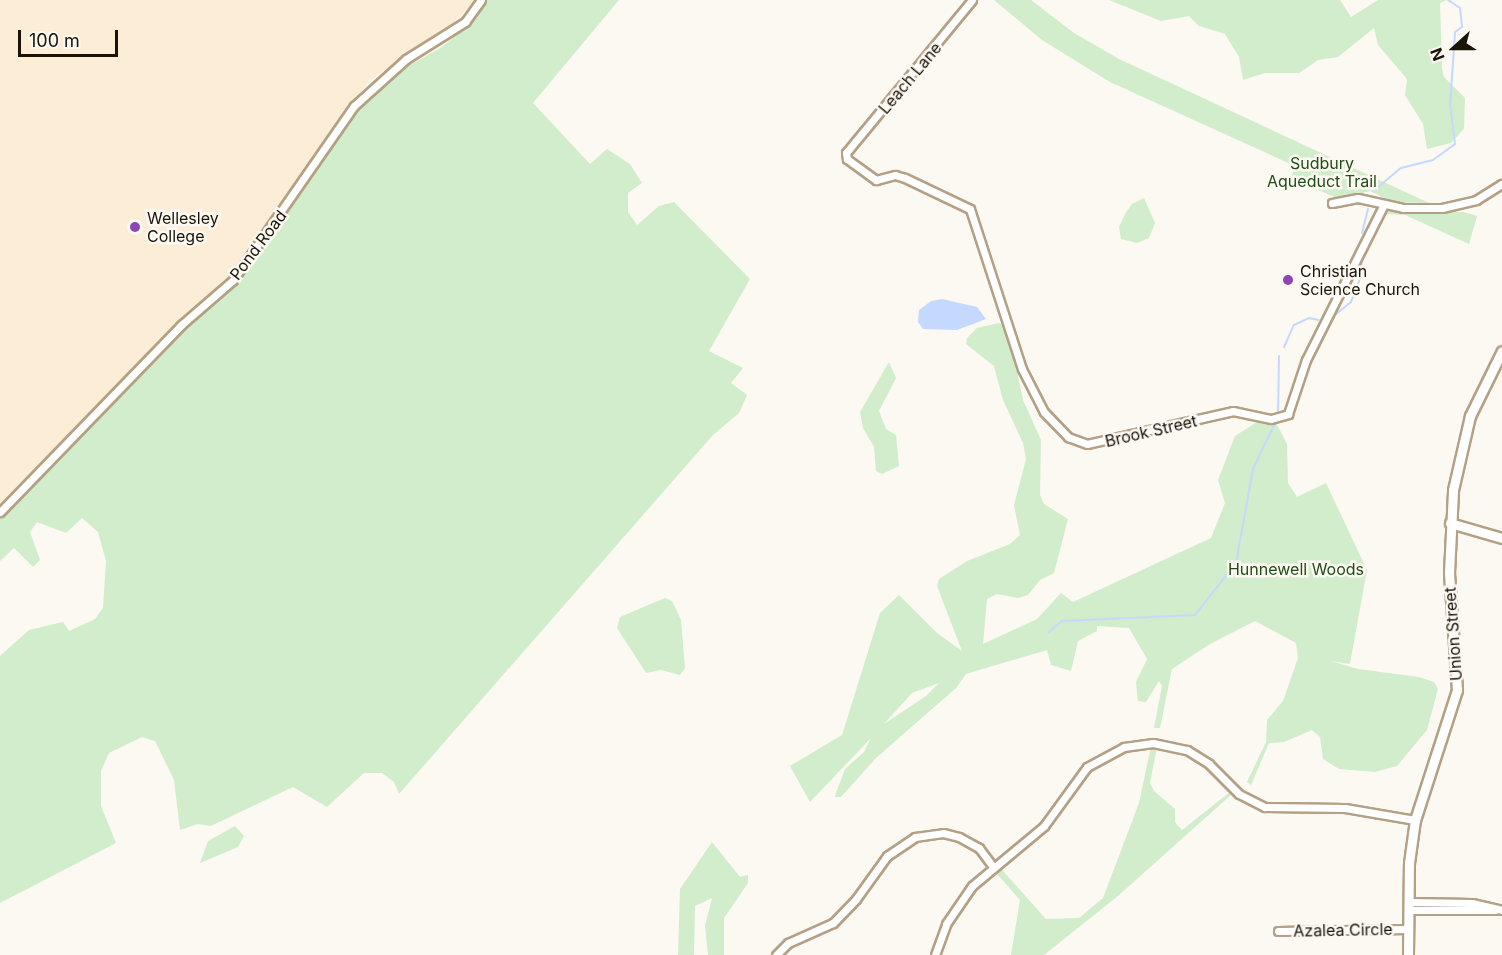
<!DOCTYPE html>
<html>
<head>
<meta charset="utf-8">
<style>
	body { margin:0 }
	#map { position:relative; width:1502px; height:955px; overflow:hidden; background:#fcf8f2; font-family:Inter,sans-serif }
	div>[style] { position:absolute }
	.built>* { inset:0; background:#fcedd7 }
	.green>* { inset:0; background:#d1edcb }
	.water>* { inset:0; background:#c5d9fe }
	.stream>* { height:2px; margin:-1px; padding:0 1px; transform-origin:1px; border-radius:1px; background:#c5d9fe }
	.roads { filter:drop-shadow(2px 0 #b4a084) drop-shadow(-2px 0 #b4a084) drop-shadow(0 2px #b4a084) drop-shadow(0 -2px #b4a084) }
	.street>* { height:7px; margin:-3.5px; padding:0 3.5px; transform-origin:3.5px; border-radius:3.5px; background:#fff }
	.secondary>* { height:9px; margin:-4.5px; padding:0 4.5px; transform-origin:4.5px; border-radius:4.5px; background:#fff }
	.dots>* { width:16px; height:16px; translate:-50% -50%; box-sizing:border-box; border:3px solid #fcf8f2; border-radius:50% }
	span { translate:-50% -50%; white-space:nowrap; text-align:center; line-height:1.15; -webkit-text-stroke:5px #fcf8f2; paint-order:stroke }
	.street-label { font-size:16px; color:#1a1308 }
	.park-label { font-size:16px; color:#1f4d15 }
	.poi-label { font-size:16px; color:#1a1308 }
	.left { translate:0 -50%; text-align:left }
	.north { position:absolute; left:1424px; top:18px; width:60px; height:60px; -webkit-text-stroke:4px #fcf8f2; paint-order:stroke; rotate:249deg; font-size:16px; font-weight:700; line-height:24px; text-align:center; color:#1a1308 }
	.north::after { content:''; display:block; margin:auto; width:21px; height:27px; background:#1a1308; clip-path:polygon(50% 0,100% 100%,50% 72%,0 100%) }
	.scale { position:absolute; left:18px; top:30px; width:100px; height:27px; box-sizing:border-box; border:3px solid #1a1308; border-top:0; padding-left:8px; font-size:18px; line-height:21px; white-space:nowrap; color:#1a1308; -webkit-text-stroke:4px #fcf8f2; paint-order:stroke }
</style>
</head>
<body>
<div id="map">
	<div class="built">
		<div style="clip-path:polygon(0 0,475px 0,452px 24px,369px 81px,234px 277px,202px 300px,0 503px)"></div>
	</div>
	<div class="green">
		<div style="clip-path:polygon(483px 0,619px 0,533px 103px,590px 164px,607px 149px,630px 164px,642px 183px,628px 193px,628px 212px,637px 225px,659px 206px,674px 202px,750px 279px,709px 351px,743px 368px,731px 383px,747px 395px,739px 413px,713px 435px,399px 794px,394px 782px,382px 773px,364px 773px,327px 807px,293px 787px,211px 826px,198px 824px,180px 830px,174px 780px,155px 741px,142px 737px,109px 753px,101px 771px,101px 806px,116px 843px,0 903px,0 656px,29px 630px,63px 622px,69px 631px,95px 619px,103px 608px,106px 561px,98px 532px,82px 518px,66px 533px,37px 522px,30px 532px,40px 560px,33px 567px,14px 548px,0 561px,0 517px,188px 326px,232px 288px,356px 110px,394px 74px,442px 47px,464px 29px)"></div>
		<div style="clip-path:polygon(994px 0,1031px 0,1074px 33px,1119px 59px,1429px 203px,1392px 202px,1370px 191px,1339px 199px,1291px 178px,1295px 166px,1110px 82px,1042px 40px)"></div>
		<div style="clip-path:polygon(1109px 0,1340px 0,1351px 17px,1378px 0,1447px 0,1440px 3px,1442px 69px,1444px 77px,1465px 98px,1464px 129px,1451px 143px,1427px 149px,1423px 124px,1405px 95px,1407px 79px,1378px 45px,1374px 28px,1338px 57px,1318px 60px,1299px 73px,1265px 73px,1243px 80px,1239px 57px,1225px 34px,1199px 26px,1189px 16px,1161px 21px)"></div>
		<div style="clip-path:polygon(1144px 198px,1155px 223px,1149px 238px,1137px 243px,1121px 239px,1119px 227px,1125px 214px,1132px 204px)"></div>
		<div style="clip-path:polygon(1385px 210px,1464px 212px,1477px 216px,1469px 244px,1405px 215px,1383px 214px)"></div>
		<div style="clip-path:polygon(evenodd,999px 323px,1008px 328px,1023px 400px,1041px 440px,1040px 495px,1044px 504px,1068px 519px,1054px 573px,1040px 580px,1028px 595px,1018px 598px,997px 594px,987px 599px,983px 644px,1037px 619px,1061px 593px,1073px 602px,1211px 538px,1225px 503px,1218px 480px,1235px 436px,1257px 422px,1275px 421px,1287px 444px,1288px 483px,1297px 497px,1326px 483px,1367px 570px,1350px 664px,1331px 661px,1358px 669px,1419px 677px,1434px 682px,1438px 689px,1427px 730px,1397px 766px,1375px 772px,1339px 769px,1323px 759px,1320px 737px,1312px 730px,1284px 742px,1269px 743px,1251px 785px,1247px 782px,1266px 742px,1267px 720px,1283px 701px,1298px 658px,1296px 643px,1255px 621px,1210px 644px,1172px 669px,1160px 728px,1154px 728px,1162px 686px,1159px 681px,1146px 702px,1138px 701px,1136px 682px,1147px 659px,1129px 628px,1097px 626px,1097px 631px,1078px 641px,1071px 671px,1051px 665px,1047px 650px,966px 674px,956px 688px,876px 758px,841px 797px,835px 797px,836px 793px,845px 769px,864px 752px,871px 738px,810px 802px,790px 766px,842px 735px,880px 613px,899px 595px,937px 633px,962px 651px,937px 586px,939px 579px,967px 561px,1010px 544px,1020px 535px,1014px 505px,1026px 459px,1023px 443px,1003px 400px,994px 366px,966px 344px,967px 338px,977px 328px,999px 323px,939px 683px,926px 696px,884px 724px,912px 693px,939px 683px)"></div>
		<div style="clip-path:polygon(889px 362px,896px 378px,879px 411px,886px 429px,896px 435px,899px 466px,882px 474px,876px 471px,874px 447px,863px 428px,860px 412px)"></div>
		<div style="clip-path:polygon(665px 598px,672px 601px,681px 620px,685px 668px,680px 675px,661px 670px,646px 673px,617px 628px,620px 617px)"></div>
		<div style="clip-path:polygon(1151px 746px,1157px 747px,1150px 783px,1154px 791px,1175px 809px,1175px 822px,1182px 830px,1230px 792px,1232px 794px,1118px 896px,1044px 955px,1011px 955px,1020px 900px,990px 866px,995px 862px,1046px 919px,1079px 918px,1103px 898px,1139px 803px)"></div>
		<div style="clip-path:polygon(235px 826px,244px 836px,238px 847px,200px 863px,208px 841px)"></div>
		<div style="clip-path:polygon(712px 842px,740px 877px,748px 875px,748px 883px,724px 918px,724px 955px,708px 955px,705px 926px,712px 898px,695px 906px,694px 955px,678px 955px,680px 889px)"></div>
	</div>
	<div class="water">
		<div style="clip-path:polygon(942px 299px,977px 307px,986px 319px,957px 330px,923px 329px,918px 322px,919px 310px,931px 301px)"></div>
	</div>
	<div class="stream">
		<div style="left:1377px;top:188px;width:31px;rotate:-40deg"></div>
		<div style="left:1401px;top:168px;width:33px;rotate:-14deg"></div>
		<div style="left:1433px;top:160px;width:27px;rotate:-36deg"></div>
		<div style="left:1455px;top:144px;width:38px;rotate:-97deg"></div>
		<div style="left:1450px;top:106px;width:74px;rotate:-86.1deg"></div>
		<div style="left:1455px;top:32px;width:9px;rotate:-36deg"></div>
		<div style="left:1462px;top:27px;width:19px;rotate:-96deg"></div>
		<div style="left:1460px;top:8px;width:14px;rotate:-146deg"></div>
		<div style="left:1362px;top:233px;width:25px;rotate:-76deg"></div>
		<div style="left:1330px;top:319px;width:27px;rotate:-39deg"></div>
		<div style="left:1351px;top:302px;width:30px;rotate:-69deg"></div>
		<div style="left:1362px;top:274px;width:20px;rotate:-93deg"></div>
		<div style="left:1361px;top:254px;width:11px;rotate:-49deg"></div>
		<div style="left:1284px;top:347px;width:24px;rotate:-66deg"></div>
		<div style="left:1294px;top:325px;width:17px;rotate:-25deg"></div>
		<div style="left:1309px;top:318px;width:10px;rotate:11deg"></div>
		<div style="left:1278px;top:413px;width:57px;rotate:-89deg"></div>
		<div style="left:1049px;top:632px;width:17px;rotate:-40deg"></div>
		<div style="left:1062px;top:621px;width:133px;rotate:-2.6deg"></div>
		<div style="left:1195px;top:615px;width:66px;rotate:-51.7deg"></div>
		<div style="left:1236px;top:563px;width:96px;rotate:-79.7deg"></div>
		<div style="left:1253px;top:469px;width:51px;rotate:-64.4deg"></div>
	</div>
	<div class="roads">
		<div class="street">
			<div style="left:972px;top:0;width:198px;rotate:129.5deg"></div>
			<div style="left:846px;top:153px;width:6px;rotate:81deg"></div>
			<div style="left:847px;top:159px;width:36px;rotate:36deg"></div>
			<div style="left:876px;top:180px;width:20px;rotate:-15deg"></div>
			<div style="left:895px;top:175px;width:10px;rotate:17deg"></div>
			<div style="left:905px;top:178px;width:72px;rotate:25.5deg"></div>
			<div style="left:970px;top:209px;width:168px;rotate:72deg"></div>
			<div style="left:1022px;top:369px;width:48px;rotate:62.9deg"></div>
			<div style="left:1044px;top:412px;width:35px;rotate:46deg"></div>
			<div style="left:1068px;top:437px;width:20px;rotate:20deg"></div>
			<div style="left:1087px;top:444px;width:150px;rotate:-12.7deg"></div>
			<div style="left:1233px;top:411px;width:39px;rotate:12deg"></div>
			<div style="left:1271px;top:419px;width:18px;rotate:-16deg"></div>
			<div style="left:1288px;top:414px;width:57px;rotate:-71.6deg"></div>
			<div style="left:1306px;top:360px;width:174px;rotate:-63.4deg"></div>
			<div style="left:1332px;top:203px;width:26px;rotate:-11deg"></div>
			<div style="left:1358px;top:198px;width:46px;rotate:12.5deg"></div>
			<div style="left:1403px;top:208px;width:39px"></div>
			<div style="left:1442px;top:208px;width:35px;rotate:-13deg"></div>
			<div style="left:1476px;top:200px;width:31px;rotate:-32deg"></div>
			<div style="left:0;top:512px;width:260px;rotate:-45.9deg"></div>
			<div style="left:181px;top:325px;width:69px;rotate:-40.9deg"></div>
			<div style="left:233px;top:280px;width:212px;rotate:-55.2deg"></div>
			<div style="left:354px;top:106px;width:70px;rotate:-42.1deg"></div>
			<div style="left:406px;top:59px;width:70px;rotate:-32.1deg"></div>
			<div style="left:465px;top:22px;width:27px;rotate:-54deg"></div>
			<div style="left:1408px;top:902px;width:64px;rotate:0.9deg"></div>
			<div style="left:1472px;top:903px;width:31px;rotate:13deg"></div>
			<div style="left:1408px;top:910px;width:87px"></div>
			<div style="left:1278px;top:931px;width:130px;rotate:-0.9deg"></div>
			<div style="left:776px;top:955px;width:17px;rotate:-45deg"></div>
			<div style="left:788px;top:943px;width:49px;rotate:-24deg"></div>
			<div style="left:833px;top:923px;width:33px;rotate:-46deg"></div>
			<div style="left:856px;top:899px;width:53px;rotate:-54.2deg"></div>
			<div style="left:887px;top:856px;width:34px;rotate:-34deg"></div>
			<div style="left:915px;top:837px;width:28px;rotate:-8deg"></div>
			<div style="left:943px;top:833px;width:16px;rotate:14deg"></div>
			<div style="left:959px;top:837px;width:23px;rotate:29deg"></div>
			<div style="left:979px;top:848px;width:21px;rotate:53deg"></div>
			<div style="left:935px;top:955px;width:33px;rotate:-70deg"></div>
			<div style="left:946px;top:924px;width:46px;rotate:-55.6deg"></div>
			<div style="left:972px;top:886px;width:94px;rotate:-39.8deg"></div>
			<div style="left:1044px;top:826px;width:73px;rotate:-53.9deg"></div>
			<div style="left:1087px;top:767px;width:42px;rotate:-28.4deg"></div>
			<div style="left:1124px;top:747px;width:29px;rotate:-8deg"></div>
			<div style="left:1153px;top:743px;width:35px;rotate:12deg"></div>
			<div style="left:1187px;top:750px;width:26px;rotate:32deg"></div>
			<div style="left:1209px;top:764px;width:42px;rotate:45deg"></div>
			<div style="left:1239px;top:794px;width:29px;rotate:27deg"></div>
			<div style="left:1265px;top:807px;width:80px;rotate:0.7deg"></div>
			<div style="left:1345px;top:808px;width:71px;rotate:9.7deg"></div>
		</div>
		<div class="secondary">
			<div style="left:1450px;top:523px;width:54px;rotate:16.1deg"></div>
			<div style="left:1408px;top:955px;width:92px;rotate:-89.4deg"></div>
			<div style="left:1409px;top:863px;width:43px;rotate:-82.1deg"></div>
			<div style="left:1415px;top:820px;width:137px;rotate:-72.1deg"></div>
			<div style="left:1457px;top:690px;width:117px;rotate:-93.9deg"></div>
			<div style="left:1449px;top:573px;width:83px;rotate:-87.2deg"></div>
			<div style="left:1453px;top:490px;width:76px;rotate:-77.1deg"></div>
			<div style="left:1470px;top:416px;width:72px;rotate:-63.8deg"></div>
		</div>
	</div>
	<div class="dots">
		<div style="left:135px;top:227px;background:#8f44b6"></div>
		<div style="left:1288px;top:280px;background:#8f44b6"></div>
	</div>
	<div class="street-label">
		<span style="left:910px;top:78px;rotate:-50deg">Leach Lane</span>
		<span style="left:258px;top:245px;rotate:-53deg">Pond Road</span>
		<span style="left:1151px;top:431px;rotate:-13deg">Brook Street</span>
		<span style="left:1453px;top:634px;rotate:-94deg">Union Street</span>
		<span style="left:1343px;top:930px;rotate:-1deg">Azalea Circle</span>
	</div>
	<div class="park-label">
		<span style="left:1322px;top:172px">Sudbury<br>Aqueduct Trail</span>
		<span style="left:1296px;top:569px">Hunnewell Woods</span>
	</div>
	<div class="poi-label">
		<span class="left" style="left:147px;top:227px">Wellesley<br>College</span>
		<span class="left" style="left:1300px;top:280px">Christian<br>Science Church</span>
	</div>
	<div class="north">N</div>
	<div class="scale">100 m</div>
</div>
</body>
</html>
